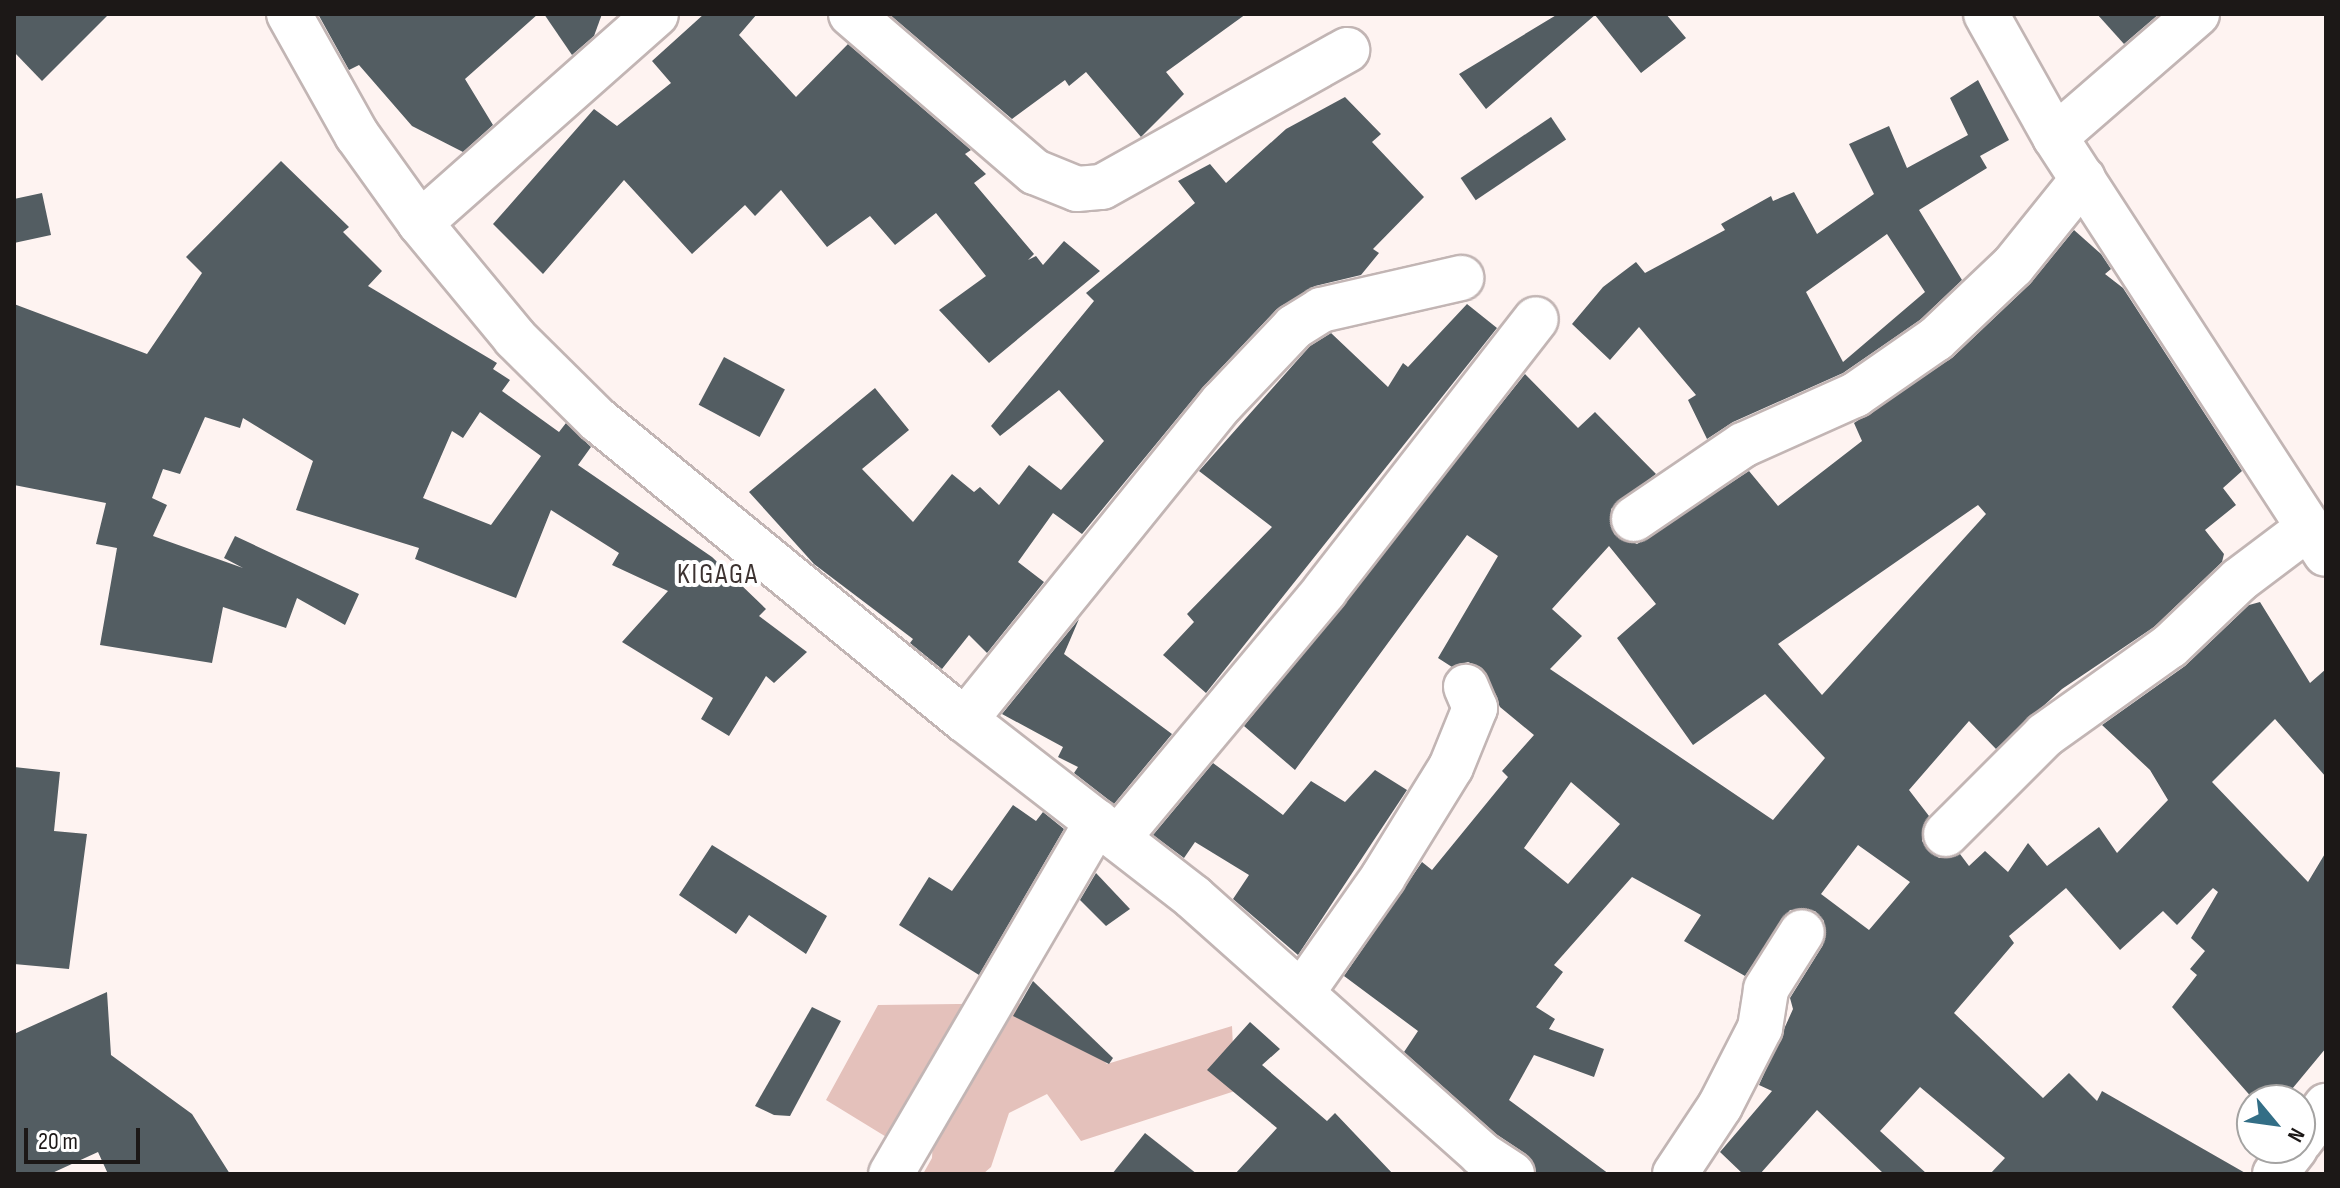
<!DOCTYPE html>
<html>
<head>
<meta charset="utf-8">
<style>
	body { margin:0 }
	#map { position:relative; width:2340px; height:1188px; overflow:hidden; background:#fef3f1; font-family:"Sofia Sans Condensed",sans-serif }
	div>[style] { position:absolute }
	.green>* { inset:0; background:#e4c1bb }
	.building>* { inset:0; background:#535d62; transform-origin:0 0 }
	.roads { filter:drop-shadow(2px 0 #c2b5b4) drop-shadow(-2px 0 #c2b5b4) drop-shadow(0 2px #c2b5b4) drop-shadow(0 -2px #c2b5b4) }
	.minor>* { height:44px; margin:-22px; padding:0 22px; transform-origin:22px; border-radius:22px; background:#fff }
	span { translate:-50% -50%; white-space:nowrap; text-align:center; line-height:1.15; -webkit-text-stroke:8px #fff; paint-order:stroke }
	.quarter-label { font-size:28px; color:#3d3331; letter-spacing:2px }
	.frame { position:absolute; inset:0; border:16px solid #1c1817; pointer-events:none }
	.north { position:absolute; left:2236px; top:1084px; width:80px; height:80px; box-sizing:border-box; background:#fff; border:2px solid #a4a3a2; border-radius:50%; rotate:119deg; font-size:22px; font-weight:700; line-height:32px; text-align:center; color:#1c1817 }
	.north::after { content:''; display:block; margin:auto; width:28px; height:36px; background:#336e86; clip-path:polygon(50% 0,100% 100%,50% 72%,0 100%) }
	.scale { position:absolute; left:24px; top:1128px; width:116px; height:36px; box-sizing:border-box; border:4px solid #1c1817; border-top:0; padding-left:10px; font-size:24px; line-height:28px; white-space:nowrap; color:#1c1817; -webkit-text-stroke:6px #fff; paint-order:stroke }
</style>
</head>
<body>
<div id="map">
	<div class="green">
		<div style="clip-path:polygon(1047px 1003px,1107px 1064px,1232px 1026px,1235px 1091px,1081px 1141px,1047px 1094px,1009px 1113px,991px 1167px,983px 1174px,923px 1174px,932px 1158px,935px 1097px,888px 1138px,826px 1100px,878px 1005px)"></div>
	</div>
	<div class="building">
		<div style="clip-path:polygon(14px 14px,109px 14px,42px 81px,14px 52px)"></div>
		<div style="clip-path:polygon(318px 14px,538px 14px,465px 79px,493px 125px,463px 152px,412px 126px,359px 65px,349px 70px)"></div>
		<div style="clip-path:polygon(544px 14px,602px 14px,594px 36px,572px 55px)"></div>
		<div style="clip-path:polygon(704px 14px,757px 14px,739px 35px,796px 97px,848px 44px,971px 150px,965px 154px,986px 174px,974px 183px,1034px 254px,1028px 260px,1036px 256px,1043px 265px,1064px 241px,1100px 271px,989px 363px,939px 310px,986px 276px,936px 213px,895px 245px,870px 216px,827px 247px,781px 190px,755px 216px,745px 205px,692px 254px,624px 180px,543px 274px,493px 224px,594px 109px,617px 126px,671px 83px,652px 61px)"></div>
		<div style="clip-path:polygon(889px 14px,1246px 14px,1166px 72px,1184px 94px,1141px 137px,1086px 72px,1069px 86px,1065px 80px,1012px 119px)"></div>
		<div style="clip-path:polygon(1558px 14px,1666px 14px,1686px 38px,1641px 73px,1595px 15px,1486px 109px,1459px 74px)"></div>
		<div style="clip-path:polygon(2097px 14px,2159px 14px,2124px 44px)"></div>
		<div style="clip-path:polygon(evenodd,1978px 80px,2009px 140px,1980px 156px,1987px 168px,1919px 210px,1962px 280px,1920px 320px,1843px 373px,1733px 422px,1707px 439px,1688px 400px,1696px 395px,1639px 327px,1610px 360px,1572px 324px,1603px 287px,1636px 262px,1645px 273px,1725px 230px,1721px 224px,1771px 196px,1773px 201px,1794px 192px,1817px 234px,1874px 194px,1849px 144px,1889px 126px,1907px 168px,1968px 135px,1950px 98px,1978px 80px,1887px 234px,1925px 292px,1843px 362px,1806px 292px,1887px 234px)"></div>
		<div style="clip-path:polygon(1345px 97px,1381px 134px,1372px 142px,1424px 197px,1373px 249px,1379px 253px,1361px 275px,1315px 286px,1276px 310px,1203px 387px,1082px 534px,1053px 513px,1018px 562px,1044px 582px,987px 653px,969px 635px,942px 669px,910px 643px,913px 639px,814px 564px,749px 492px,875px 388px,909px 430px,862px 469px,913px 522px,952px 474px,974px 492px,980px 487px,999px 505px,1029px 465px,1061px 490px,1104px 441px,1059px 390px,1000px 436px,991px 426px,1094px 301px,1086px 293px,1195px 203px,1178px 181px,1210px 164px,1226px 183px,1286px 129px)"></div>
		<div style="left:1551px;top:117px;width:27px;height:109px;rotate:56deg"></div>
		<div style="clip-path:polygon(evenodd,281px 161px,349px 227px,343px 232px,382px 271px,368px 286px,497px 363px,493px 369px,510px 380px,502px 391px,559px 432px,566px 423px,591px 447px,578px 465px,712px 557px,766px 609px,759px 616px,807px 652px,774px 683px,766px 676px,729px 736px,701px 719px,713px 698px,622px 642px,668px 591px,612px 565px,619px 553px,551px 510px,516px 598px,415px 559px,419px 548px,296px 510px,313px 461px,243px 418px,240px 428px,205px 417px,180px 474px,163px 469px,152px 498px,167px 505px,153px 536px,243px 568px,224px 558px,235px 536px,359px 594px,345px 625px,297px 598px,286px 628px,223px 607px,212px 663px,100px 645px,117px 548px,96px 544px,106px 503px,14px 485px,14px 304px,147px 354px,202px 273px,186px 257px,281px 161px,480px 412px,541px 456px,491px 525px,423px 498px,452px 431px,463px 438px,480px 412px)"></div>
		<div style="clip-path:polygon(42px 193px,51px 235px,14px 243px,14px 199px)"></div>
		<div style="clip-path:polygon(evenodd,2074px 230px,2101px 254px,2111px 269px,2105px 274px,2123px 288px,2242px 471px,2223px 488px,2236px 505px,2205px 530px,2224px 554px,2222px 562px,2154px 627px,2062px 689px,1996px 749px,1969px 721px,1909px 790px,1929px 816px,1922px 841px,1939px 858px,1960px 854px,1969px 866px,1985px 851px,2008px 872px,2028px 843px,2047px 866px,2099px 827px,2117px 853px,2168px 800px,2150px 770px,2102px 725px,2185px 666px,2249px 605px,2260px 602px,2310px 683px,2326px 669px,2326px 777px,2275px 719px,2212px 782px,2308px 882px,2326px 852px,2326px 1048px,2283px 1100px,2254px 1100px,2172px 1007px,2197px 975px,2190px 969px,2205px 951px,2191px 938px,2218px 892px,2213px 888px,2177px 925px,2163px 911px,2120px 950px,2066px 888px,2009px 936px,2014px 943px,1954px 1013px,2043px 1098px,2069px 1073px,2097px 1101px,2102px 1091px,2247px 1174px,1990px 1174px,2005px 1158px,1920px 1087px,1880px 1131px,1927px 1174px,1884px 1174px,1817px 1110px,1760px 1174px,1743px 1174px,1720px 1152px,1772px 1091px,1759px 1085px,1793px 1009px,1790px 998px,1823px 945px,1824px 921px,1815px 911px,1790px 910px,1745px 976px,1684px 941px,1701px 915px,1632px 877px,1554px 965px,1563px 972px,1536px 1007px,1555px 1019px,1549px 1029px,1604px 1049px,1594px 1077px,1534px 1055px,1509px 1100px,1609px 1174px,1537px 1174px,1526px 1154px,1496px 1134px,1404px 1052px,1418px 1031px,1344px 976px,1422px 862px,1432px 870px,1508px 777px,1502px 771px,1534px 735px,1500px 707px,1482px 668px,1468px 662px,1452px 667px,1438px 658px,1498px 556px,1467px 535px,1295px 770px,1244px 726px,1525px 374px,1578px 428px,1595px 412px,1656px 474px,1611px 509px,1614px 534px,1637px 544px,1749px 471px,1778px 506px,1862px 441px,1854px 423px,1953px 357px,2030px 284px,2074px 230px,1978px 505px,1986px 514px,1822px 695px,1778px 644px,1978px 505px,2074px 230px,1609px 546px,1656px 604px,1617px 638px,1693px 745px,1765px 694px,1825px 758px,1773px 820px,1550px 669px,1582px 636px,1552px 609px,1609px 546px,2074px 230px,1571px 782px,1620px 824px,1568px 884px,1524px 848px,1571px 782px,2074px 230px,1858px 845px,1910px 882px,1869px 930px,1821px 894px,1858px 845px)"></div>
		<div style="clip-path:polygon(1467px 304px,1497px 328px,1206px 693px,1163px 655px,1194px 622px,1187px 614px,1272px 527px,1199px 471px,1310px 346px,1331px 333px,1388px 387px,1403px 363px,1408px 367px)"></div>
		<div style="left:724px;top:357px;width:69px;height:54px;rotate:28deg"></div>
		<div style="clip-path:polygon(1079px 619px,1064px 654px,1172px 734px,1114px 804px,1074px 773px,1078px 767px,1058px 757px,1063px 747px,1002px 714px)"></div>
		<div style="clip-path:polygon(1213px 763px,1283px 815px,1311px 781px,1345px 802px,1375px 770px,1407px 790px,1298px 955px,1233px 899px,1249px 875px,1195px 842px,1184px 858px,1153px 835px)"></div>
		<div style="clip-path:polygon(14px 767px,60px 772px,54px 831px,87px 834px,69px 969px,14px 964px)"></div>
		<div style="clip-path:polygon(1013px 805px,1036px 821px,1043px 812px,1064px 829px,979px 975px,899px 925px,929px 877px,952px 891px)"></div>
		<div style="clip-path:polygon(712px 845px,827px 916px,806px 954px,749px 915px,736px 934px,679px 895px)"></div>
		<div style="clip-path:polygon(1096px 873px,1130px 909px,1106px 926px,1080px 900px)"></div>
		<div style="clip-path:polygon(1033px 981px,1113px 1058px,1109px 1064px,1013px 1016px)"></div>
		<div style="clip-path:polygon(107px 992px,111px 1055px,192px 1114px,230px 1174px,108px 1174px,98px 1152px,50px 1174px,14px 1174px,14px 1034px)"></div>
		<div style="clip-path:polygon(812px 1007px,841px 1021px,790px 1116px,774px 1115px,755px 1106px)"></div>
		<div style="clip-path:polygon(1250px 1022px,1280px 1049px,1262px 1065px,1327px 1121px,1335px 1113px,1393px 1174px,1235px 1174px,1277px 1128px,1207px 1070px)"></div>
		<div style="clip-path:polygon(1145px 1133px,1197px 1174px,1112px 1174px)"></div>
	</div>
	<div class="roads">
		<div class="minor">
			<div style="left:289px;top:14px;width:139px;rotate:60.7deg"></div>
			<div style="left:357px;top:135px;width:108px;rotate:54.4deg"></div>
			<div style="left:420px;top:223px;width:149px;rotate:50.4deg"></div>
			<div style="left:515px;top:338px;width:117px;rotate:44.7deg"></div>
			<div style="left:598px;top:420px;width:474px;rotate:39.3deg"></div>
			<div style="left:965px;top:720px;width:289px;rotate:37.8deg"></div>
			<div style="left:1193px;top:897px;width:386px;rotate:41.7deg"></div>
			<div style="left:1481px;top:1154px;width:37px;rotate:33deg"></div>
			<div style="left:851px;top:14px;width:243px;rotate:40.7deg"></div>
			<div style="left:1035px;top:172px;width:45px;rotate:22deg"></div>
			<div style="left:1077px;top:189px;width:25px;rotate:-5deg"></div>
			<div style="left:1102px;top:187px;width:281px;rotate:-29.2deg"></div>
			<div style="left:1986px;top:14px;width:141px;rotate:60.7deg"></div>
			<div style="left:2055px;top:137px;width:497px;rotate:57deg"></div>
			<div style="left:2055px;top:137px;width:188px;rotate:-40.9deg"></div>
			<div style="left:420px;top:223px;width:315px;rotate:-41.5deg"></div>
			<div style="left:1634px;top:519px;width:132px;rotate:-34.2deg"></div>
			<div style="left:1743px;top:445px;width:123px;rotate:-24.1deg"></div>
			<div style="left:1855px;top:395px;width:98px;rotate:-34.7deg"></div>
			<div style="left:1936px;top:339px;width:106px;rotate:-43.5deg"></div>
			<div style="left:2013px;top:266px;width:112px;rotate:-51.2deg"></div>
			<div style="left:965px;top:720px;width:408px;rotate:-51deg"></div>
			<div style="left:1222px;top:403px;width:105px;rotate:-46.5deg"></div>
			<div style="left:1294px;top:327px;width:32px;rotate:-32deg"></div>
			<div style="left:1321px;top:310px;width:144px;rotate:-12.9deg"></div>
			<div style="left:1946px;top:834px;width:140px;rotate:-45deg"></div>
			<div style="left:2045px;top:735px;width:153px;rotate:-35.5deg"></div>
			<div style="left:2170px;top:646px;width:95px;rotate:-43.7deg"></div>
			<div style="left:2239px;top:580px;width:86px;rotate:-37deg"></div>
			<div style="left:1118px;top:838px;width:323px;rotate:-50.1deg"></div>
			<div style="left:1325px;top:590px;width:343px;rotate:-52.1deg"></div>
			<div style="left:1303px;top:991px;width:139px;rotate:-54.9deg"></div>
			<div style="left:1383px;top:877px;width:129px;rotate:-58.3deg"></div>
			<div style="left:1451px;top:767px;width:64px;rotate:-67.9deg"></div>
			<div style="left:1475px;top:708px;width:23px;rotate:-113deg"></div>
			<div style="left:2300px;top:1141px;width:44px;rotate:-53.4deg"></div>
			<div style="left:891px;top:1174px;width:408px;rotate:-59.7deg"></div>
			<div style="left:1675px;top:1174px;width:82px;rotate:-56.5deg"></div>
			<div style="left:1720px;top:1106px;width:88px;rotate:-62.9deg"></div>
			<div style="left:1760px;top:1028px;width:39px;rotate:-81deg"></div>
			<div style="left:1766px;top:989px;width:67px;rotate:-57.7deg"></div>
			<div style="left:2275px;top:1174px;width:33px;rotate:-52deg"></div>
		</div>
	</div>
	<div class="quarter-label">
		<span style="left:718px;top:575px">KIGAGA</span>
	</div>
	<div class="frame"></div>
	<div class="north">N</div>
	<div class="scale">20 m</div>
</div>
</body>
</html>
